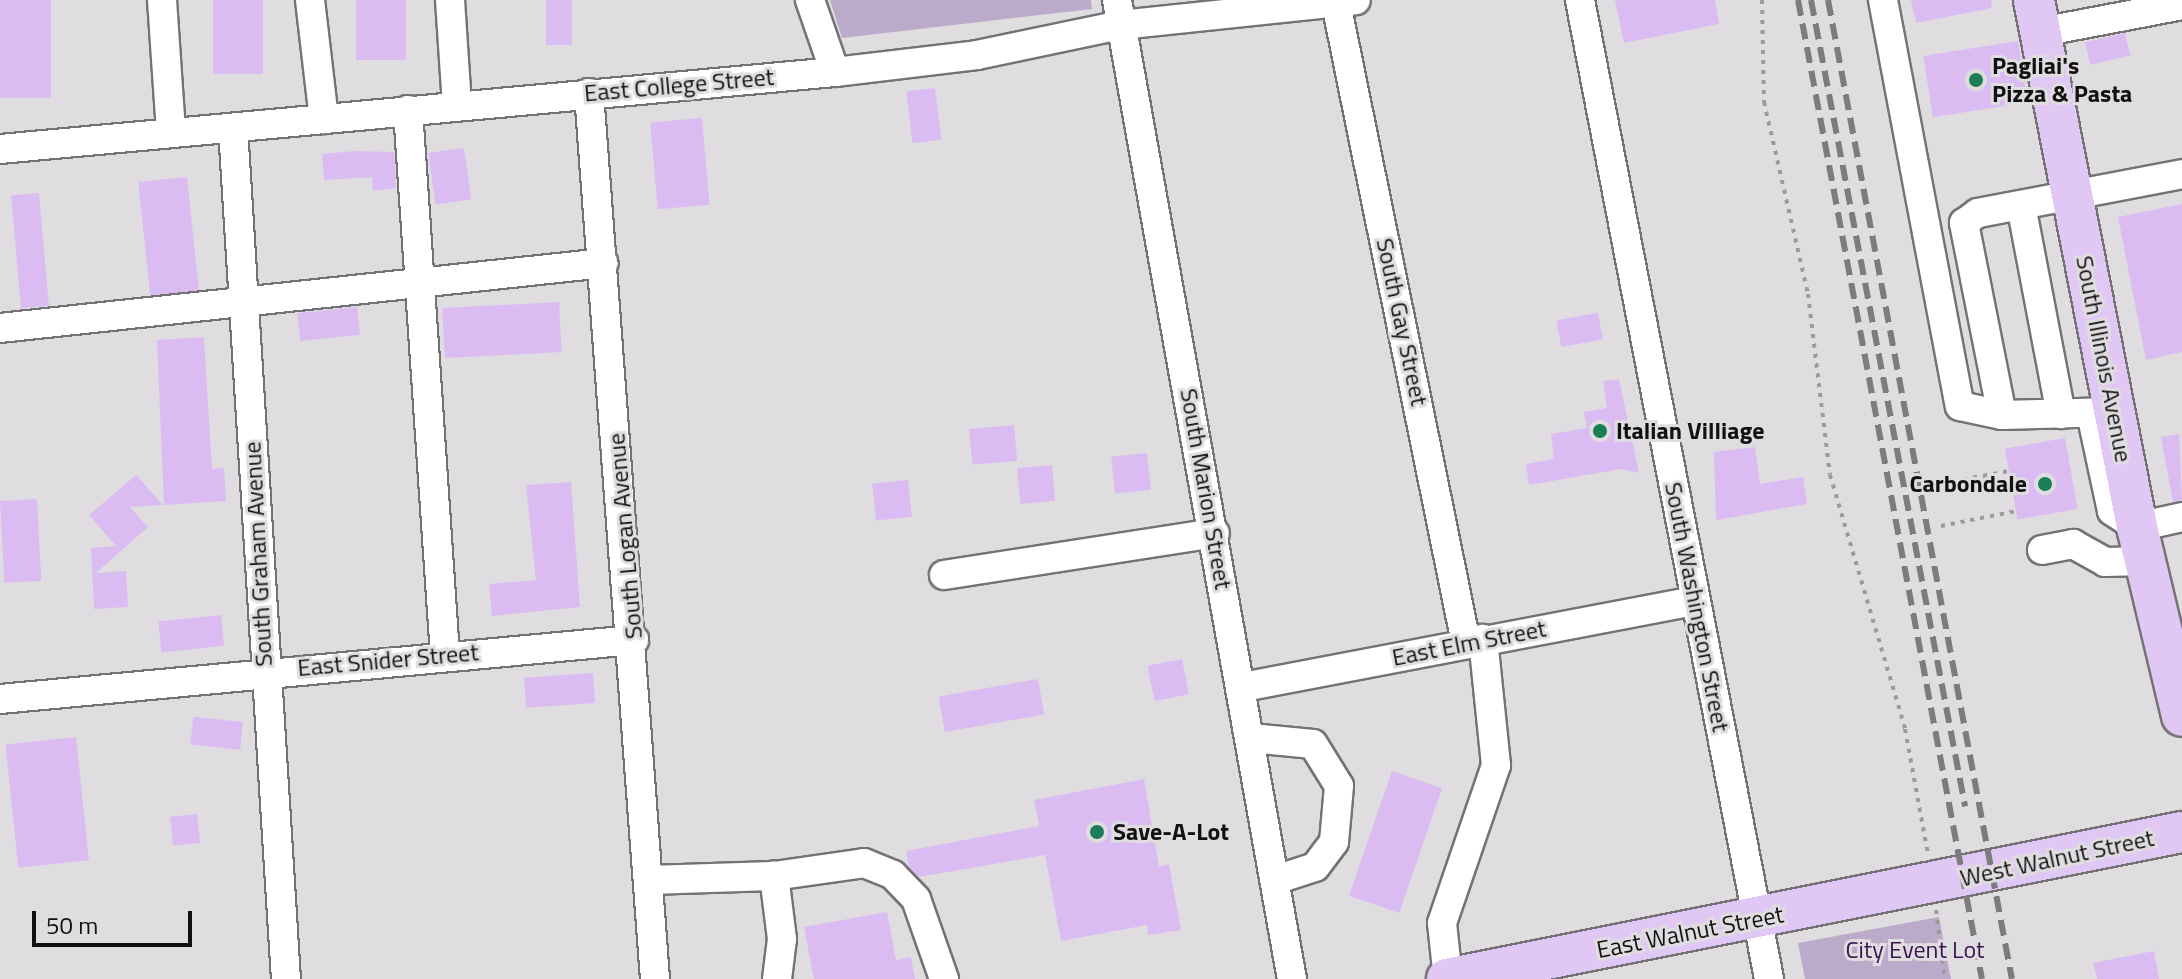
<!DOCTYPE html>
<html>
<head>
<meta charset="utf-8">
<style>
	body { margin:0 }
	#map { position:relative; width:2182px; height:979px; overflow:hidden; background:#dfdde0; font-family:"Titillium Web",sans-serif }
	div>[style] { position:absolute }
	.green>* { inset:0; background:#bcaaca }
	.building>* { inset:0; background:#dbbcf2; transform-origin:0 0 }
	.path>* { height:4px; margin-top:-2px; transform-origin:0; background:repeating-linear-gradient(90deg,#9c9a9d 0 4px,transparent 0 10px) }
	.roads { filter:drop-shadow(2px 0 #747275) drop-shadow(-2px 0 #747275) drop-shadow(0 2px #747275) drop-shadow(0 -2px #747275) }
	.minor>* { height:28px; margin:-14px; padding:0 14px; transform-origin:14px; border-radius:14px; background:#fff }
	.highway>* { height:40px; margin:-20px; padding:0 20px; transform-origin:20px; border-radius:20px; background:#e1c7f3 }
	.rail>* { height:6px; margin-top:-3px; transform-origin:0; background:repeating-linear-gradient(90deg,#7c7b7d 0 16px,transparent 0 24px) }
	.dots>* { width:22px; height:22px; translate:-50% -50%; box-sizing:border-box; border:4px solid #dfdde0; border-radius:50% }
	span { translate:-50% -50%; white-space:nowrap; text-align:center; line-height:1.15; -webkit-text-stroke:6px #dfdde0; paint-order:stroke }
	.poi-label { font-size:24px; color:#121112; font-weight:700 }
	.left { translate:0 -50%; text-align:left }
	.right { translate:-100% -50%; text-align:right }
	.street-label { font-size:24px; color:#121112 }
	.park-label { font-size:24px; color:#3b1351 }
	.scale { position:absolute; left:32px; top:911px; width:160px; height:36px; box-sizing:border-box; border:4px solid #121112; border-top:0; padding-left:10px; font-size:24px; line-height:28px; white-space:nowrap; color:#121112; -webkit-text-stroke:6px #dfdde0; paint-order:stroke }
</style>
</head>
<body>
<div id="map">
	<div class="green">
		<div style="clip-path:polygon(830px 0,1091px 0,1092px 9px,842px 38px)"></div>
		<div style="clip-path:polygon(1939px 917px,1951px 979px,1805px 979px,1798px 943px)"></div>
	</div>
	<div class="building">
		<div style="left:0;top:0;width:51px;height:98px"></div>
		<div style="left:213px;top:0;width:50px;height:74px"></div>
		<div style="left:356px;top:0;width:50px;height:60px"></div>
		<div style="left:546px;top:0;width:26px;height:45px"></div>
		<div style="clip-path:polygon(1615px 0,1715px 0,1719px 24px,1624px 43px)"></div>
		<div style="clip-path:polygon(1911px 0,1991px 0,1992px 8px,1916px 23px)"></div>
		<div style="left:2125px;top:33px;width:23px;height:41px;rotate:77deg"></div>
		<div style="left:2018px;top:41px;width:62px;height:96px;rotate:81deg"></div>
		<div style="left:935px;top:88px;width:52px;height:29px;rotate:83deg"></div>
		<div style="left:702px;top:118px;width:87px;height:52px;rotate:85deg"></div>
		<div style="left:464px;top:148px;width:52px;height:36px;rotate:82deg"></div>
		<div style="clip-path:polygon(355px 151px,394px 152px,396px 188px,373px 191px,372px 177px,324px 180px,322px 154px)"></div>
		<div style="left:187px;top:177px;width:114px;height:49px;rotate:84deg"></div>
		<div style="left:39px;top:193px;width:113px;height:28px;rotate:85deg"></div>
		<div style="clip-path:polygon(2182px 204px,2182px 352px,2146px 360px,2118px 217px)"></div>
		<div style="left:559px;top:302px;width:50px;height:117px;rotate:87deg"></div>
		<div style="left:357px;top:307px;width:28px;height:60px;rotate:84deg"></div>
		<div style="left:1598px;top:313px;width:27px;height:42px;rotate:80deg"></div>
		<div style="clip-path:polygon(204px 337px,212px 469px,224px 468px,226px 501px,164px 505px,157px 340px)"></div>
		<div style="clip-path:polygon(1619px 379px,1639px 473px,1621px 469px,1529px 485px,1526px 464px,1554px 459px,1551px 434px,1587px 428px,1584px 412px,1607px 408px,1603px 381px)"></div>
		<div style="left:1014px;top:425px;width:36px;height:45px;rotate:85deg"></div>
		<div style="clip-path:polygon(2179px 434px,2182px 500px,2173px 502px,2161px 437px)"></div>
		<div style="left:2065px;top:438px;width:72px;height:61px;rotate:80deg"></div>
		<div style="clip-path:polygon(1755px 447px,1760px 484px,1803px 477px,1807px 504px,1716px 520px,1714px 452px)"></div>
		<div style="left:1147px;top:453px;width:37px;height:36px;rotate:84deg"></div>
		<div style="left:1052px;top:465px;width:36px;height:35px;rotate:85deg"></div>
		<div style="clip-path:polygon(136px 475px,163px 505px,130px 507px,148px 527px,96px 573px,126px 571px,128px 607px,94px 609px,91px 548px,116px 546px,89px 515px)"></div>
		<div style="left:908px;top:480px;width:37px;height:36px;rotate:84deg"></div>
		<div style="clip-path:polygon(571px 482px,580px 607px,492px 616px,489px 584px,536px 580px,526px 485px)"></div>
		<div style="left:37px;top:499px;width:82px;height:37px;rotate:87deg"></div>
		<div style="left:221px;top:615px;width:31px;height:63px;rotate:84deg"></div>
		<div style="left:1182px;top:659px;width:36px;height:35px;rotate:79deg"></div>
		<div style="left:593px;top:673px;width:30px;height:69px;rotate:86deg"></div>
		<div style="left:1038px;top:679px;width:36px;height:101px;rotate:80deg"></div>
		<div style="left:243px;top:722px;width:28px;height:50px;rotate:96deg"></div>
		<div style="left:76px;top:737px;width:124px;height:71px;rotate:84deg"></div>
		<div style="left:1392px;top:771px;width:53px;height:132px;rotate:19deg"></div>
		<div style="clip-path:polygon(1144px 779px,1159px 867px,1169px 864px,1181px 930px,1148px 935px,1147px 925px,1061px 941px,1045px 855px,919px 877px,909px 867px,906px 851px,1039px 826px,1034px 800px)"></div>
		<div style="left:197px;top:814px;width:29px;height:27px;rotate:84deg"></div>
		<div style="clip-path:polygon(887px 912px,896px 960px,911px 957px,915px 979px,814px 979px,804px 927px)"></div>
		<div style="clip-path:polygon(2154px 951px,2159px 979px,2097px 979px,2093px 963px)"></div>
	</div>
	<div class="path">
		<div style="left:1762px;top:0;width:102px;rotate:88.9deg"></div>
		<div style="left:1764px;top:102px;width:197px;rotate:77.1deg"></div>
		<div style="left:1808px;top:294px;width:182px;rotate:83.1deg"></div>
		<div style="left:1830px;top:475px;width:265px;rotate:73.5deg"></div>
		<div style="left:1905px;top:729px;width:127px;rotate:79.6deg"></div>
		<div style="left:1934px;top:485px;width:76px;rotate:-10.6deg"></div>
		<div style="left:1941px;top:526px;width:76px;rotate:-11.3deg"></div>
		<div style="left:1936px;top:910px;width:70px;rotate:82.6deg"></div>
	</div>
	<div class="roads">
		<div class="minor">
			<div style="left:162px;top:0;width:133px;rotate:86.1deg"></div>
			<div style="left:310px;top:0;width:120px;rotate:83.3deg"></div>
			<div style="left:450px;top:0;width:105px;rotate:86.2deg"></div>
			<div style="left:810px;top:0;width:76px;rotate:70.9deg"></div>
			<div style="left:1117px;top:0;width:995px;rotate:79.87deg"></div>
			<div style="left:1580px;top:0;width:997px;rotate:79.07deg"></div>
			<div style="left:1883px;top:0;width:413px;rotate:79.3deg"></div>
			<div style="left:1960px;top:406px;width:43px;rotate:12.1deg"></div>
			<div style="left:2002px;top:415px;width:112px;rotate:-1.5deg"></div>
			<div style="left:1336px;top:3px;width:653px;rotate:78.52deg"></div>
			<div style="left:2041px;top:32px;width:144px;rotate:-10.8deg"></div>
			<div style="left:589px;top:93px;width:888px;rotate:85.74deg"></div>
			<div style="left:408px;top:110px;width:546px;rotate:86.12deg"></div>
			<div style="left:233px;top:128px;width:853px;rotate:86.44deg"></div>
			<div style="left:0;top:149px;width:839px;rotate:-5.27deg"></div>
			<div style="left:835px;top:72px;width:143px;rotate:-6.8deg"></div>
			<div style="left:977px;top:55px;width:146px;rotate:-11.8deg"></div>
			<div style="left:1120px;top:25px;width:237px;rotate:-6deg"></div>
			<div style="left:2021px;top:205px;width:213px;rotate:79.2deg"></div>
			<div style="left:0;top:328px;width:607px;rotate:-6.14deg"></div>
			<div style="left:2091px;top:413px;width:100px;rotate:77.9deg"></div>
			<div style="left:2112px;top:511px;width:30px;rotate:33deg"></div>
			<div style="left:2137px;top:527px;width:46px;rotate:-12.5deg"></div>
			<div style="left:2002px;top:415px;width:196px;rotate:-101.2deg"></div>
			<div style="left:1964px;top:223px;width:17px;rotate:-36deg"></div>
			<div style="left:1978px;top:213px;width:208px;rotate:-10.8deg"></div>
			<div style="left:2042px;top:550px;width:32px;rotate:-11deg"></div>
			<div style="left:2073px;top:544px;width:37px;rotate:29deg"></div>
			<div style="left:2105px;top:562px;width:40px;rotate:-1.4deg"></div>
			<div style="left:944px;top:575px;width:274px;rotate:-8.8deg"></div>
			<div style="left:1243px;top:687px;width:460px;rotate:-10.8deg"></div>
			<div style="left:0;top:699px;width:637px;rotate:-5.32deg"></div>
			<div style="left:1251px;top:738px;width:62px;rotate:5.5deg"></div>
			<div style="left:1313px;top:744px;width:49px;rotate:58.2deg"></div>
			<div style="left:1339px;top:786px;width:56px;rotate:95.1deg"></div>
			<div style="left:1334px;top:842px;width:31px;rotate:127deg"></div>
			<div style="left:1315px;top:867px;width:42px;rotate:162deg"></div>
			<div style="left:648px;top:880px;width:126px;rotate:-1.8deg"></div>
			<div style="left:777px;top:979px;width:40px;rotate:-82.9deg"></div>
			<div style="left:782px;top:939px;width:64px;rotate:-97.2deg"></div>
			<div style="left:774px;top:876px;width:91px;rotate:-8.2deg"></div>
			<div style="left:864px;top:863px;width:31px;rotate:22deg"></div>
			<div style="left:893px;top:875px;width:33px;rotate:46deg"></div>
			<div style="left:916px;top:899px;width:85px;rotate:70.7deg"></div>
			<div style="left:1448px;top:979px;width:56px;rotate:-96.1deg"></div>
			<div style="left:1442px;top:923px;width:167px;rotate:-71.1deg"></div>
			<div style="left:1496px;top:765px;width:127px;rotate:-95.9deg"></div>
		</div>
		<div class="highway">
			<div style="left:2034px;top:0;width:537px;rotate:78.94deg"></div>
			<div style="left:2137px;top:527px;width:194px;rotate:76.6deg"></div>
			<div style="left:1447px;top:979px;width:750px;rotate:-11.31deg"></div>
		</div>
	</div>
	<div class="rail">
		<div style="left:1798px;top:0;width:996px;rotate:79.36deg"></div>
		<div style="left:1811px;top:0;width:821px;rotate:79.18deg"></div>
		<div style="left:1828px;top:0;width:996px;rotate:79.36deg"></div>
	</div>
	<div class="dots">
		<div style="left:1976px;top:80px;background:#1b7e56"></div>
		<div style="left:1600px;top:431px;background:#1b7e56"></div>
		<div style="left:2045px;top:484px;background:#1b7e56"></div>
		<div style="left:1097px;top:832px;background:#1b7e56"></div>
	</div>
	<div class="poi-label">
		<span class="left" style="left:1992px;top:80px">Pagliai's<br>Pizza &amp; Pasta</span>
		<span class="left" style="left:1616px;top:431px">Italian Villiage</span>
		<span class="right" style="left:2027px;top:484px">Carbondale</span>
		<span class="left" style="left:1113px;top:832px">Save-A-Lot</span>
	</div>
	<div class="street-label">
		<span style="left:679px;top:85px;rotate:-5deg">East College Street</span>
		<span style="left:1402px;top:322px;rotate:78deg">South Gay Street</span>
		<span style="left:2104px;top:359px;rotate:79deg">South Illinois Avenue</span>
		<span style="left:1206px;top:489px;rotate:80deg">South Marion Street</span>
		<span style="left:625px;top:536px;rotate:-95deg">South Logan Avenue</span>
		<span style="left:258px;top:554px;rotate:-93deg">South Graham Avenue</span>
		<span style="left:1697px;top:607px;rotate:79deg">South Washington Street</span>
		<span style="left:1469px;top:643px;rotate:-11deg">East Elm Street</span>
		<span style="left:388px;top:660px;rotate:-5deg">East Snider Street</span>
		<span style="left:2057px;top:858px;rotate:-12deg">West Walnut Street</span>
		<span style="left:1690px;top:932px;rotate:-11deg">East Walnut Street</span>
	</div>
	<div class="park-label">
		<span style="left:1915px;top:950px">City Event Lot</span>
	</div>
	<div class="scale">50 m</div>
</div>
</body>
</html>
